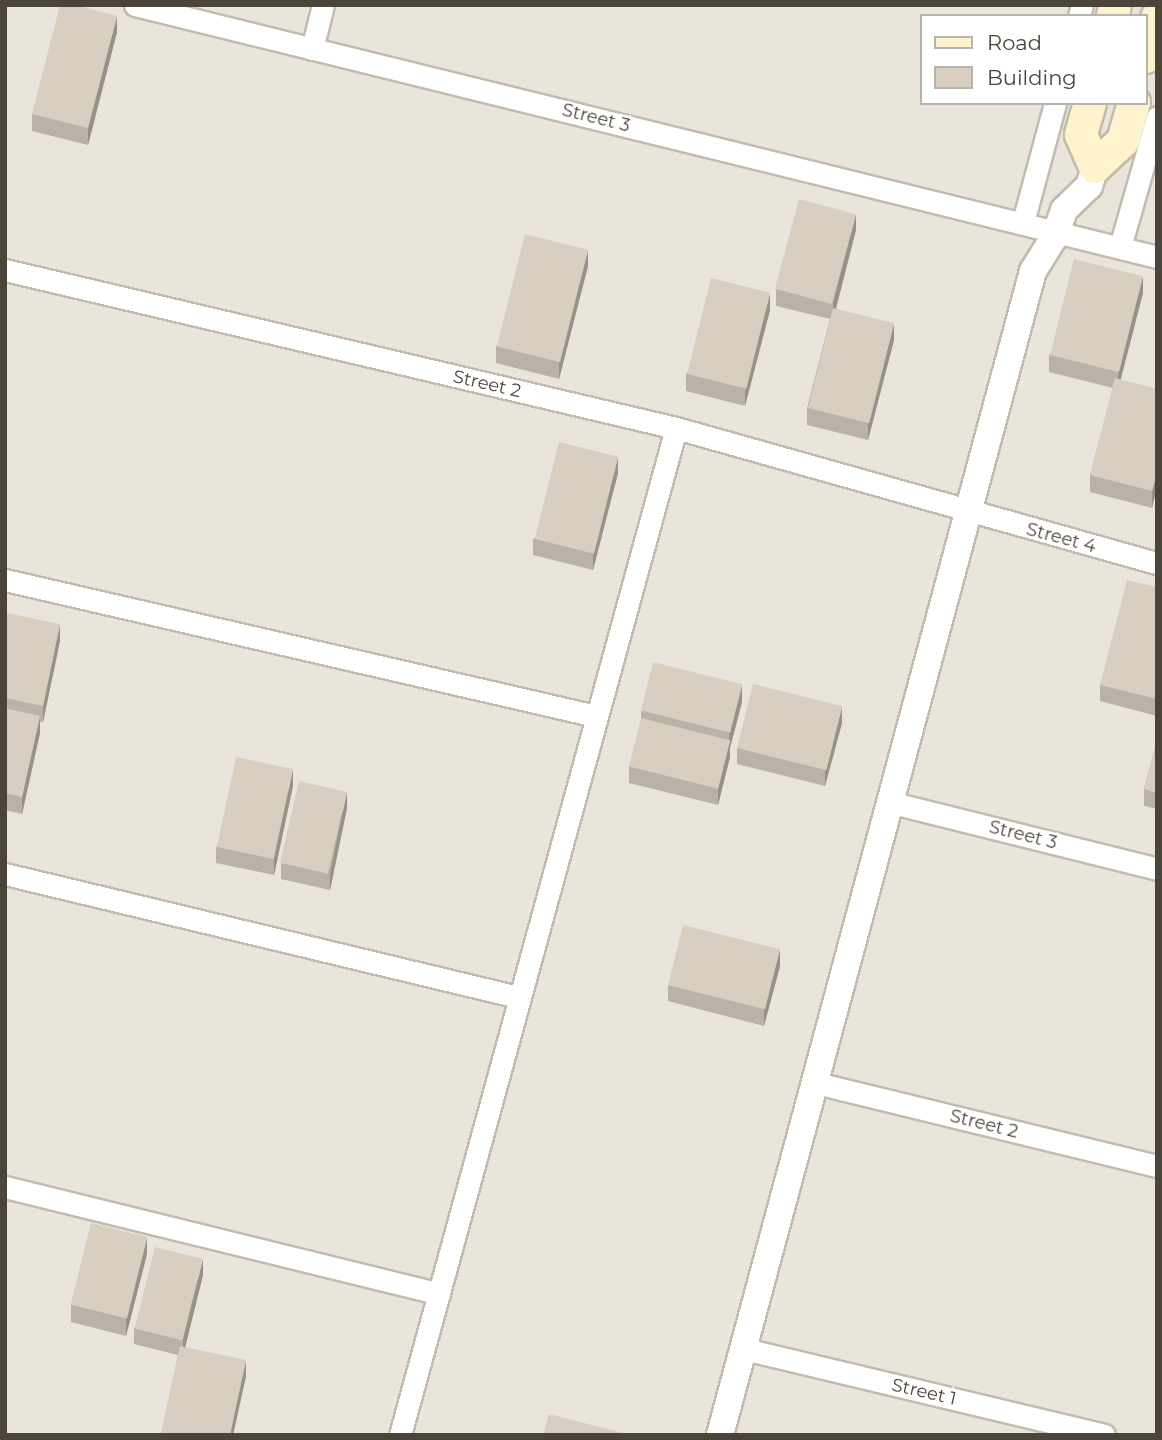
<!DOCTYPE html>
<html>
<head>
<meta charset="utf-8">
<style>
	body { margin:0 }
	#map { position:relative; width:1162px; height:1440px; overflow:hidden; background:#f6f3ec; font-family:Montserrat,sans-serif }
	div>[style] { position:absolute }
	.residential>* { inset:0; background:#eae5da }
	.roads { filter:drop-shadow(2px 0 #c2bbae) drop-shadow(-2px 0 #c2bbae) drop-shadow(0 2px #c2bbae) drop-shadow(0 -2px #c2bbae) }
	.minor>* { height:21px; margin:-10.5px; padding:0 10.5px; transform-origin:10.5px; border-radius:10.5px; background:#fff }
	.tertiary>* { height:26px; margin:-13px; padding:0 13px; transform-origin:13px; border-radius:13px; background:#fff }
	.secondary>* { height:32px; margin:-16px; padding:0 16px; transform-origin:16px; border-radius:16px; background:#fff3cd }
	.wall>* { inset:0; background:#bab2a6 }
	.shaded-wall>* { inset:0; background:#979187 }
	.building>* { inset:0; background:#d8cfc1; transform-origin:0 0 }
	span { translate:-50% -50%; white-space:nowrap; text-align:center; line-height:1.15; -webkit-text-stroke:5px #fff; paint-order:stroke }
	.street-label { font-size:18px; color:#4b4439 }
	.frame { position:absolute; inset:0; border:7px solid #4b4439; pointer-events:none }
	.legend { position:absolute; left:920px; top:14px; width:228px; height:91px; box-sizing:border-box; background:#fff; border:2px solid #b7b4b0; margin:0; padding:9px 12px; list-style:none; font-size:21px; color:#4b4439 }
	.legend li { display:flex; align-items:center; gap:14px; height:35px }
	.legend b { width:35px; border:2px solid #b7b4b0 }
</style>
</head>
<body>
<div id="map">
	<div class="residential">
		<div style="clip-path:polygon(evenodd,5px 5px,1157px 5px,1157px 1435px,5px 1435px,5px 5px,922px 16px,1146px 16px,1146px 103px,922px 103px,922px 16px)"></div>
	</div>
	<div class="roads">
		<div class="minor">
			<div style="left:135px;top:5px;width:1053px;rotate:13.85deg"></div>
			<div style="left:1079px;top:16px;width:11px;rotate:-75deg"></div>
			<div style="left:312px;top:49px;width:45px;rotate:-76deg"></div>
			<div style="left:1023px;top:222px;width:123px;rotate:-74.9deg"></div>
			<div style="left:1120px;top:247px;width:135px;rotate:-74.1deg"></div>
			<div style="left:5px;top:270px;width:689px;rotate:13.25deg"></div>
			<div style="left:676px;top:428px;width:500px;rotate:15.7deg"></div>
			<div style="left:5px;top:580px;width:606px;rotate:12.96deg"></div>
			<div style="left:889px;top:802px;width:276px;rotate:14deg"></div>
			<div style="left:5px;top:874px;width:528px;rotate:13.48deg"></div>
			<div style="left:812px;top:1082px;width:355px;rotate:13.7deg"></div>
			<div style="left:5px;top:1187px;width:447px;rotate:13.8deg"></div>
			<div style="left:744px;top:1349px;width:370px;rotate:13.4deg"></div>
			<div style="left:400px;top:1435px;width:1044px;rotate:-74.67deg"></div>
		</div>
		<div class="tertiary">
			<div style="left:720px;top:1435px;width:1205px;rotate:-74.95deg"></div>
			<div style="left:1033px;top:271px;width:39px;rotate:-58deg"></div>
			<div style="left:1054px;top:238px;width:30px;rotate:-70deg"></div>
			<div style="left:1064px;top:210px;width:35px;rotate:-44deg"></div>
			<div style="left:1089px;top:186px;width:20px;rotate:-72deg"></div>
		</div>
		<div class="secondary">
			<div style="left:1113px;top:16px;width:11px;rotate:-80deg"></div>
			<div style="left:1146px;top:57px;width:41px;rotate:-74.2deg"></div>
			<div style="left:1090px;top:103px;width:33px;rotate:106deg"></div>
			<div style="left:1081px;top:135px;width:35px;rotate:66deg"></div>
			<div style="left:1095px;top:167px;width:38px;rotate:-43deg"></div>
			<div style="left:1123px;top:141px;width:40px;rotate:-74deg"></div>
		</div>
	</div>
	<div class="wall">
		<div style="clip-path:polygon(117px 32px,88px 145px,32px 131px,32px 114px)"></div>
		<div style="clip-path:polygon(856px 230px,836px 308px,894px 340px,868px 440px,807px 425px,807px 408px,830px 319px,776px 306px,776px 289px)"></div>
		<div style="clip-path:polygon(588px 266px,559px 379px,496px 363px,496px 346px)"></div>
		<div style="clip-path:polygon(1143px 293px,1120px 380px,1157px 389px,1152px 508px,1090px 492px,1090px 475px,1113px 388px,1049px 372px,1049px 355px)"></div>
		<div style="clip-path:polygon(770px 310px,745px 406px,686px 391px,686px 374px)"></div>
		<div style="clip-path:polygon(618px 473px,593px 570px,533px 555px,533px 539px)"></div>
		<div style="clip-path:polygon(1157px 587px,1157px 716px,1100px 701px,1100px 685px)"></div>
		<div style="clip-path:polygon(5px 622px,60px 641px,43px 722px,40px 722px,40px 733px,22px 814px,5px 810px)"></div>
		<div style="clip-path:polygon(742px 702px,730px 748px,730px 757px,718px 805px,629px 783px,629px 767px,641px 721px,641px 711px)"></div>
		<div style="clip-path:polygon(842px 723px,825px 786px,737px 764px,737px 748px)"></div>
		<div style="clip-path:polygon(1157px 740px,1157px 809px,1144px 806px,1144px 789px)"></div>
		<div style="clip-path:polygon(293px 786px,274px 875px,216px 863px,216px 847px)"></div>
		<div style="clip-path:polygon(347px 808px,330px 890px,281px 879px,281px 863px)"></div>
		<div style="clip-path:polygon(780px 966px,764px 1026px,668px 1001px,668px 985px)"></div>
		<div style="clip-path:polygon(147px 1254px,126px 1336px,71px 1322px,71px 1305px)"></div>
		<div style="clip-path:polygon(203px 1275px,185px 1347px,246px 1376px,233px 1435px,161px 1435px,178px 1355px,134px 1344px,134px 1328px)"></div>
	</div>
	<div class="shaded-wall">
		<div style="clip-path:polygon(117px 16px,117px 32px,88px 145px,88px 128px)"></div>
		<div style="clip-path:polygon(856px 214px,856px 230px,833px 320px,833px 303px)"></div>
		<div style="clip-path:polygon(588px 250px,588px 266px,559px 379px,559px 362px)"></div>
		<div style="clip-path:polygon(1143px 276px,1143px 293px,1118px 390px,1118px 373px)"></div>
		<div style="clip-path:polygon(770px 293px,770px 310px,745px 406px,745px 389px)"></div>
		<div style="clip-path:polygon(894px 323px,894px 340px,868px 440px,868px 424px)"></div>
		<div style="clip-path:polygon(618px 457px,618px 473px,593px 570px,593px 554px)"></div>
		<div style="clip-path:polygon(1157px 472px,1157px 488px,1152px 508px,1152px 491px)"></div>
		<div style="clip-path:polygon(60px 624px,60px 641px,43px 722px,43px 706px)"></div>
		<div style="clip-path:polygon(742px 685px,742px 702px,730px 748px,730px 757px,718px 805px,718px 789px,729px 743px,729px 733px)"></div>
		<div style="clip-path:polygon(842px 707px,842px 723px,825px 786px,825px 770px)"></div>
		<div style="clip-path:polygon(40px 716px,40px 733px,22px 814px,22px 797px)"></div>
		<div style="clip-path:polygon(293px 769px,293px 786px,274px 875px,274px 859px)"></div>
		<div style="clip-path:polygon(347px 792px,347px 808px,330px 890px,330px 873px)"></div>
		<div style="clip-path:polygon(780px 949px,780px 966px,764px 1026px,764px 1009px)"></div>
		<div style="clip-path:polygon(147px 1237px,147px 1254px,126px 1336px,126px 1319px)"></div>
		<div style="clip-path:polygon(203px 1259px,203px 1275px,183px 1356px,183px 1340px)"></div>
		<div style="clip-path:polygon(246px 1360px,246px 1376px,233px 1435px,230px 1435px)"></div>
	</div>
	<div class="building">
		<div style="clip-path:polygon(60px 5px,76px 5px,117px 16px,88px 128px,32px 114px)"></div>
		<div style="left:799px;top:199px;width:59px;height:93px;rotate:15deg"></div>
		<div style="left:525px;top:234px;width:65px;height:116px;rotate:14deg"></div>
		<div style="left:1074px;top:259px;width:71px;height:99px;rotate:14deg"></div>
		<div style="left:711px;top:278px;width:61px;height:99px;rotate:14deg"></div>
		<div style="left:833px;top:308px;width:63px;height:103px;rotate:14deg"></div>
		<div style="clip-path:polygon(1115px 378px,1157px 389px,1157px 472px,1152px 491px,1090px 475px)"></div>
		<div style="left:559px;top:442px;width:61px;height:100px;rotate:14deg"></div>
		<div style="clip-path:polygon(1127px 580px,1157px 587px,1157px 699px,1100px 685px)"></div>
		<div style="clip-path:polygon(7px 613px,60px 624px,43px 706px,5px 698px,5px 622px)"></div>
		<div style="left:653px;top:662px;width:92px;height:50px;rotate:14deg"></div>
		<div style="left:753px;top:684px;width:92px;height:66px;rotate:14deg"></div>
		<div style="clip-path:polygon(5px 708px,40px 716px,22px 797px,5px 793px)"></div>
		<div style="left:641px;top:718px;width:92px;height:50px;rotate:14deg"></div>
		<div style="clip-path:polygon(1157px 740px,1157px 793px,1144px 789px)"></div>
		<div style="left:236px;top:757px;width:58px;height:92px;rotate:12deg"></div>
		<div style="left:299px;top:781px;width:49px;height:84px;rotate:13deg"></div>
		<div style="left:683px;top:925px;width:100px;height:62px;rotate:14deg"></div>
		<div style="left:91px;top:1223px;width:58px;height:84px;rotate:14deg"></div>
		<div style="left:155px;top:1247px;width:49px;height:84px;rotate:14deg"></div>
		<div style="clip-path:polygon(180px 1346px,246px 1360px,230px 1435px,161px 1435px)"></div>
		<div style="clip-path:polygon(549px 1414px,631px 1435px,543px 1435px)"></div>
	</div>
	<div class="street-label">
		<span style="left:596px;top:118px;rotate:14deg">Street 3</span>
		<span style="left:487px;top:384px;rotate:13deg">Street 2</span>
		<span style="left:1061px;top:538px;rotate:15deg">Street 4</span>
		<span style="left:1023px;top:835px;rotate:14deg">Street 3</span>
		<span style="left:984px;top:1124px;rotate:14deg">Street 2</span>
		<span style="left:924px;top:1392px;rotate:13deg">Street 1</span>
	</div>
	<div class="frame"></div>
	<ul class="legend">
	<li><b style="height:9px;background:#fff3cd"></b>Road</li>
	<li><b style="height:19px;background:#d8cfc1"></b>Building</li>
	</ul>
</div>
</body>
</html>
